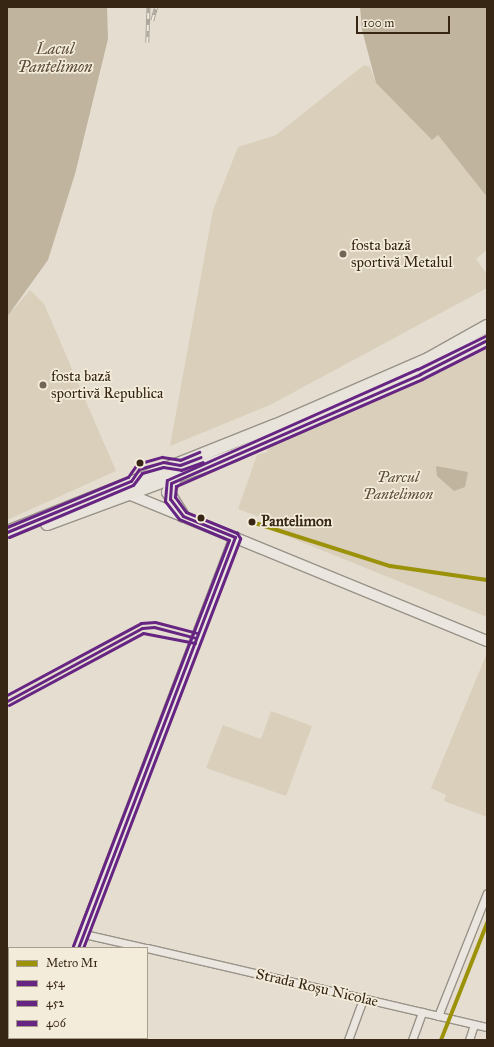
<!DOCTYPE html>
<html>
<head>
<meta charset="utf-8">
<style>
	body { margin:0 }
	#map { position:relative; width:494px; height:1047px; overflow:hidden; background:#e5ded0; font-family:"IM FELL Great Primer",serif }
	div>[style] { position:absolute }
	.green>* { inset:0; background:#d9cfbb }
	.water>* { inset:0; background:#c0b49f }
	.roads { filter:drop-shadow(1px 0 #989288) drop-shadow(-1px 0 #989288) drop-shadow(0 1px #989288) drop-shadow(0 -1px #989288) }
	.street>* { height:7px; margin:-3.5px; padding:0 3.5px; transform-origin:3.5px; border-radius:3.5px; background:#ebe7e0 }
	.secondary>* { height:10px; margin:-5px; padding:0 5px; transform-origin:5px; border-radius:5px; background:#ebe7e0 }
	.primary>* { height:12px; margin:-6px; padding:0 6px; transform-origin:6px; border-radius:6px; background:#e8e3db }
	.rail>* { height:3.5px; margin-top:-1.75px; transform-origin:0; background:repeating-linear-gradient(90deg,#f4ecdb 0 6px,#aaa59d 0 12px); box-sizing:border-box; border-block:1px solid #aaa59d }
	.bus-1>* { height:3px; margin:-1.5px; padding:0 1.5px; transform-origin:1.5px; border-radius:1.5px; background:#662483 }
	.bus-2>* { height:3px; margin:-1.5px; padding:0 1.5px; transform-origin:1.5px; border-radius:1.5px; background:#662483 }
	.bus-3>* { height:3px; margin:-1.5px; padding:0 1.5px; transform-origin:1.5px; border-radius:1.5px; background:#662483 }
	.metro-1>* { height:4px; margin:-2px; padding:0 2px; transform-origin:2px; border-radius:2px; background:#9b920a }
	.dots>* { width:11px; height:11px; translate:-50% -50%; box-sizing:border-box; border:2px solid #f4ecdb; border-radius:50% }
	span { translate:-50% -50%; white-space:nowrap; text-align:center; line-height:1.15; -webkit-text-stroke:3.5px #f4ecdb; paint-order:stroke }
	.poi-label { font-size:15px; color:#372614 }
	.left { translate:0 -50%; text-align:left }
	.park-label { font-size:15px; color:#5d4d39; font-style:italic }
	.stop-label { font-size:15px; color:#372614; font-weight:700 }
	.street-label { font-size:15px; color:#372614 }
	.water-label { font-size:16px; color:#5b4b37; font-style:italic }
	.frame { position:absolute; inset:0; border:8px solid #372614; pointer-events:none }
	.legend { position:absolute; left:8px; top:947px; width:140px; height:92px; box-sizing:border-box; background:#f4ecdb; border:1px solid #a89d8b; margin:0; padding:5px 7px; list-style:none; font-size:12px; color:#372614 }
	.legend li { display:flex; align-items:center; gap:8px; height:20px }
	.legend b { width:20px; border:1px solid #a89d8b }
	.scale { position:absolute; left:356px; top:16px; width:94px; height:18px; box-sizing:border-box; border:2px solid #372614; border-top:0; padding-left:5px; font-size:12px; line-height:14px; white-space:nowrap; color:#372614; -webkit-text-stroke:3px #f4ecdb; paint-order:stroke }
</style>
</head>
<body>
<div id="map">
	<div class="green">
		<div style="clip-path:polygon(364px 65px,370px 67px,376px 83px,432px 140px,438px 135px,487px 197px,487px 250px,476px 259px,487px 274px,487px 288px,270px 405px,170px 446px,213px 210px,238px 147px,276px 135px)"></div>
		<div style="clip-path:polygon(30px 290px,44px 304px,116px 471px,7px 520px,7px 317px)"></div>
		<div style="clip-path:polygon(487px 345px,487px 617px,264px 527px,266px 519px,238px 509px,257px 455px,267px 452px,268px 444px)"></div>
		<div style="clip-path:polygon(487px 653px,487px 817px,444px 801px,446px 795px,431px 788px)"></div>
		<div style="clip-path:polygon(271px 711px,312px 726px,286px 796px,206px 768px,223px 725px,261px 739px)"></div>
	</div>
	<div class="water">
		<div style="clip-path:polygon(7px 7px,107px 7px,108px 39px,75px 174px,48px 260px,7px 317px)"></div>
		<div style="clip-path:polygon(360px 7px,487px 7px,487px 197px,438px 135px,432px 140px,376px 83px,362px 30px)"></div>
		<div style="clip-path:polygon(436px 466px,468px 472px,465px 487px,454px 491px,437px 476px)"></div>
	</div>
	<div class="roads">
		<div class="street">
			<div style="left:84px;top:934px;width:64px;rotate:12.7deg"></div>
			<div style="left:147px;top:948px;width:349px;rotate:13.1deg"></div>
			<div style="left:438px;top:1016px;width:132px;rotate:-68.3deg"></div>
			<div style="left:348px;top:1040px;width:44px;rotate:-69.9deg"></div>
			<div style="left:412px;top:1040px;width:30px;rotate:-70deg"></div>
			<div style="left:469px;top:1040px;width:16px;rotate:-72deg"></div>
		</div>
		<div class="secondary">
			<div style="left:126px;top:493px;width:390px;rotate:22.3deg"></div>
			<div style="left:78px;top:948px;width:440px;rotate:-69.1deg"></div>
			<div style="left:43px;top:1040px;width:2px;rotate:-63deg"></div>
		</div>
		<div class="primary">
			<div style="left:175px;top:479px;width:15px;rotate:118deg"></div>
			<div style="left:168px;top:492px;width:28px;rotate:58deg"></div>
			<div style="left:47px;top:524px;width:197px;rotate:-20.2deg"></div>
			<div style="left:232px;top:456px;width:205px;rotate:-23.6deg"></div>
			<div style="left:420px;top:374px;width:75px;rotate:-26.9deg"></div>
			<div style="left:7px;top:532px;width:287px;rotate:-21.7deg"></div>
			<div style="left:274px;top:426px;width:168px;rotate:-23.5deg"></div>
			<div style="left:428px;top:359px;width:68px;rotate:-29.2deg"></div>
		</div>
	</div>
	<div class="rail">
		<div style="left:152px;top:21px;width:15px;rotate:-74deg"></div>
		<div style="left:147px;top:43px;width:36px;rotate:-88deg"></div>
	</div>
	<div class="bus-1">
		<div style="left:7px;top:532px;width:134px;rotate:-22.4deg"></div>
		<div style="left:131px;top:481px;width:14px;rotate:-56deg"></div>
		<div style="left:139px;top:469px;width:25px;rotate:-16deg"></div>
		<div style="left:163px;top:462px;width:17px;rotate:10deg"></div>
		<div style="left:180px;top:465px;width:22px;rotate:-21deg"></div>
		<div style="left:7px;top:701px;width:153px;rotate:-28.4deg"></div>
		<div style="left:142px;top:628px;width:12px;rotate:-5deg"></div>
		<div style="left:154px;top:627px;width:43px;rotate:14.7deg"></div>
		<div style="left:78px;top:948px;width:440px;rotate:-69.1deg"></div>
		<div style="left:235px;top:537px;width:56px;rotate:-158deg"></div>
		<div style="left:183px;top:516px;width:21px;rotate:-127deg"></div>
		<div style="left:170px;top:499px;width:16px;rotate:-86deg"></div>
		<div style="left:171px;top:483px;width:272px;rotate:-23.6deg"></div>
		<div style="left:420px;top:374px;width:75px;rotate:-26.9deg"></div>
	</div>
	<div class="bus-2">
		<div style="left:9px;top:537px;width:134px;rotate:-22.8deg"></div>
		<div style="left:133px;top:485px;width:15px;rotate:-53deg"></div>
		<div style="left:142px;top:473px;width:22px;rotate:-16deg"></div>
		<div style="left:163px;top:467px;width:18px;rotate:9deg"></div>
		<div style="left:181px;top:470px;width:23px;rotate:-20deg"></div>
		<div style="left:9px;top:705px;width:152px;rotate:-28.2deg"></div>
		<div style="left:143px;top:633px;width:53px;rotate:10.9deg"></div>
		<div style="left:83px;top:948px;width:439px;rotate:-69deg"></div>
		<div style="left:240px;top:538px;width:6px;rotate:-121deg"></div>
		<div style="left:237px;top:533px;width:55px;rotate:-157.6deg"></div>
		<div style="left:186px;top:512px;width:19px;rotate:-126deg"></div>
		<div style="left:175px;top:497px;width:11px;rotate:-85deg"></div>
		<div style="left:176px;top:486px;width:268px;rotate:-23.5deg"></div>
		<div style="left:422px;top:379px;width:73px;rotate:-26.9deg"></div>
	</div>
	<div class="bus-3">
		<div style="left:7px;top:527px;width:131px;rotate:-22.5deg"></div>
		<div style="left:128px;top:477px;width:16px;rotate:-55deg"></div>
		<div style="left:137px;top:464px;width:26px;rotate:-16deg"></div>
		<div style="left:162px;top:457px;width:18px;rotate:9deg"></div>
		<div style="left:180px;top:460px;width:21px;rotate:-23deg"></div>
		<div style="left:7px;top:695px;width:152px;rotate:-28.2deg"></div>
		<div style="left:141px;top:623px;width:14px;rotate:-4deg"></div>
		<div style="left:155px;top:622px;width:43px;rotate:14.7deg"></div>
		<div style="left:73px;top:946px;width:435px;rotate:-69deg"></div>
		<div style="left:229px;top:540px;width:54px;rotate:-157.2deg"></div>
		<div style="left:179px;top:519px;width:23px;rotate:-128deg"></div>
		<div style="left:165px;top:501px;width:21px;rotate:-85deg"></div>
		<div style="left:167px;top:480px;width:274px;rotate:-23.9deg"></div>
		<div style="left:418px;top:369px;width:75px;rotate:-26.2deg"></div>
	</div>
	<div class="metro-1">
		<div style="left:252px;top:522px;width:145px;rotate:17.7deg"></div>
		<div style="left:390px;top:566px;width:98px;rotate:8.2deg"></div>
		<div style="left:441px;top:1040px;width:126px;rotate:-68.5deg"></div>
	</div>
	<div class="dots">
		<div style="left:343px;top:254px;background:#746656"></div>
		<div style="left:43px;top:385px;background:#746656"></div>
		<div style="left:140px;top:463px;background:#372614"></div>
		<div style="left:201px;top:518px;background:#372614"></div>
		<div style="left:252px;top:522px;background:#372614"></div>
	</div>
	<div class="poi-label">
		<span class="left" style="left:351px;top:254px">fosta bază<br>sportivă Metalul</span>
		<span class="left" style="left:51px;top:385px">fosta bază<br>sportivă Republica</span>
	</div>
	<div class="park-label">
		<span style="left:398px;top:486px">Parcul<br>Pantelimon</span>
	</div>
	<div class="stop-label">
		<span class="left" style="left:261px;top:522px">Pantelimon</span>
	</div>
	<div class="street-label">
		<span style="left:317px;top:988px;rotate:13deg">Strada Roșu Nicolae</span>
	</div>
	<div class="water-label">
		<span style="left:55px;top:58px">Lacul<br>Pantelimon</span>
	</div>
	<div class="frame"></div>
	<ul class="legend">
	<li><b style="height:5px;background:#9b920a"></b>Metro M1</li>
	<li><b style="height:5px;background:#662483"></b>454</li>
	<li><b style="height:5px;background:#662483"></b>452</li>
	<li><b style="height:5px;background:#662483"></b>406</li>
	</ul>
	<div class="scale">100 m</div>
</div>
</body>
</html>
